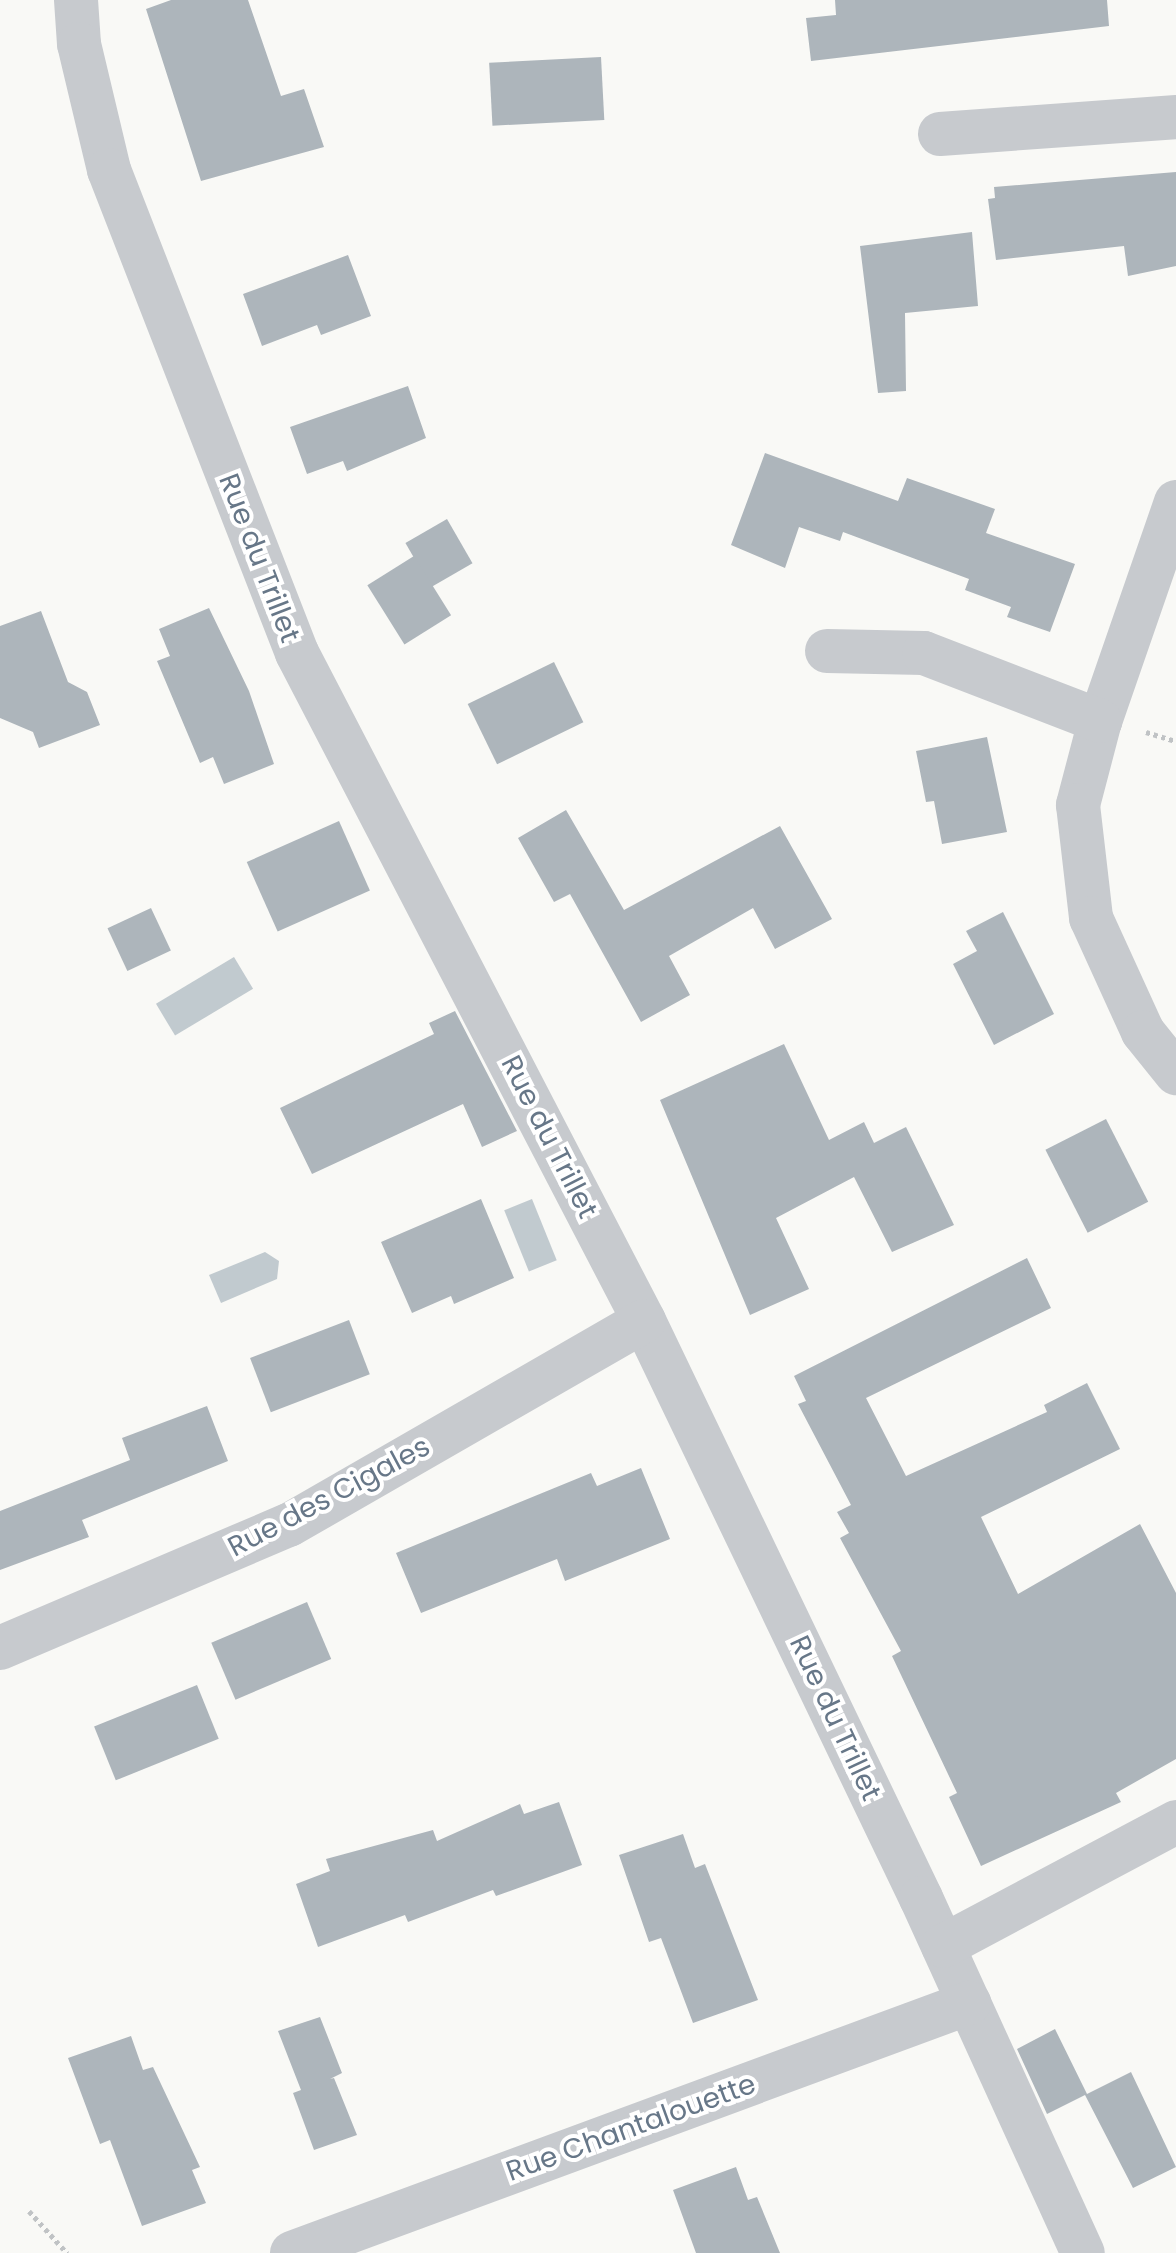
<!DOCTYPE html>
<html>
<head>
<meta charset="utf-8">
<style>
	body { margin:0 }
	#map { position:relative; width:1176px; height:2253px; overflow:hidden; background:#f9f9f6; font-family:Poppins,sans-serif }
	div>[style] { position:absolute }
	.water>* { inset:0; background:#c1cacf; transform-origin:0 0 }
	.building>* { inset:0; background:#adb5bb; transform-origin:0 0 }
	.path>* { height:5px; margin-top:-2.5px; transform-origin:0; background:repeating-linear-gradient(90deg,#c0c3c5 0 4px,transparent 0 8px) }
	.street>* { height:44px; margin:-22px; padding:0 22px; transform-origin:22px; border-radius:22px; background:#c7cace }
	span { translate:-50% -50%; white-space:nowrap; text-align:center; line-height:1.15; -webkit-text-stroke:8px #fff; paint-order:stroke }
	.street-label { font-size:28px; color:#677788 }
</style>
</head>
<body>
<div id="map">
	<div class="water">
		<div style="left:234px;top:957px;width:37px;height:91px;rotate:59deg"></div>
		<div style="left:532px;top:1199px;width:66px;height:30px;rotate:68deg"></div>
		<div style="clip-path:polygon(265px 1252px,279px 1261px,277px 1279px,221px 1303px,209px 1275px)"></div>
	</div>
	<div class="building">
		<div style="clip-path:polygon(171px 0,248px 0,281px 96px,304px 89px,324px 147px,201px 181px,146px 9px)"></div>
		<div style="clip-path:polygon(835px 0,1107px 0,1109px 26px,811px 61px,806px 18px,836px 15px)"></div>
		<div style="left:601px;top:57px;width:63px;height:112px;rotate:87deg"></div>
		<div style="clip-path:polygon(1176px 172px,1176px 266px,1128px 276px,1124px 246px,996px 260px,988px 199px,995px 198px,994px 187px)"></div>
		<div style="clip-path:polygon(972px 232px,978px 306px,905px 313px,906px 391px,878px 393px,860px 246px)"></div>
		<div style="clip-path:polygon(348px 255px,371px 316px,321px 335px,317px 325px,262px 346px,243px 294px)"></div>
		<div style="clip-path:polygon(408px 386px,426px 438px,347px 471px,343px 461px,307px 474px,290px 427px)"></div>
		<div style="clip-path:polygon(765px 453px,898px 501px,907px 478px,995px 509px,986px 533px,1075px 564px,1050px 632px,1007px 617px,1011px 607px,965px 590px,969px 579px,843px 532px,840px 541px,799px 527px,785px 568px,731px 545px)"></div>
		<div style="left:447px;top:519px;width:51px;height:48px;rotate:60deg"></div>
		<div style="left:414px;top:556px;width:70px;height:55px;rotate:58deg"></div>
		<div style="clip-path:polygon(209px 608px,249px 691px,274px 764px,224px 784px,213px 757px,200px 763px,157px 661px,170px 656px,159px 629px)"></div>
		<div style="clip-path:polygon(41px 611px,68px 682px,87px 692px,100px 725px,39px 748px,33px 732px,0 718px,0 626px)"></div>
		<div style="left:554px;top:662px;width:67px;height:96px;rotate:64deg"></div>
		<div style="clip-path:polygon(987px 737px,1007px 832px,942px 844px,934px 801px,926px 802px,916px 751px)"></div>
		<div style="clip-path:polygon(566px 810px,624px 910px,780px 826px,832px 919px,775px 949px,753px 908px,669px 956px,690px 995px,641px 1022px,570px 894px,554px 902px,518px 838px)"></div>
		<div style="left:339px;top:821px;width:76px;height:101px;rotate:66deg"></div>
		<div style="left:151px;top:908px;width:47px;height:48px;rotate:65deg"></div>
		<div style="clip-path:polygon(1003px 912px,1054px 1014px,994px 1045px,953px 964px,977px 951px,966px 931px)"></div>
		<div style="clip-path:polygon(455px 1011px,517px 1131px,482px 1147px,463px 1104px,312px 1174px,280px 1108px,434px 1034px,429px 1023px)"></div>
		<div style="clip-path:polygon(784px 1044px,829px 1140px,864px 1122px,874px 1143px,906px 1127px,954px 1225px,892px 1252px,854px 1177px,776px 1218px,809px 1289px,750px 1315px,660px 1100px)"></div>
		<div style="left:1106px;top:1119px;width:93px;height:68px;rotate:63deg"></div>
		<div style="clip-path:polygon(481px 1199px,514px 1278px,454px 1304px,451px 1296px,412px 1313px,381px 1242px)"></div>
		<div style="clip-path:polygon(1027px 1258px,1051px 1308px,866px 1398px,906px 1476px,1047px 1412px,1044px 1405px,1087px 1383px,1120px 1449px,981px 1517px,1018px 1594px,1140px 1524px,1176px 1593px,1176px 1759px,1116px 1793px,1121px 1802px,981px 1866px,949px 1797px,957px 1793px,892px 1656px,901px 1651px,840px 1538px,849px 1533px,837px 1512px,851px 1505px,798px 1404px,806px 1401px,794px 1376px)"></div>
		<div style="left:349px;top:1320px;width:58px;height:106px;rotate:69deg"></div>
		<div style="clip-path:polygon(207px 1406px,228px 1461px,82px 1520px,89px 1537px,0 1570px,0 1511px,130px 1460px,122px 1438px)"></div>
		<div style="clip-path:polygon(641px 1468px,670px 1539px,565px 1581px,557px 1559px,421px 1613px,396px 1553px,591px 1473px,597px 1486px)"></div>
		<div style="left:307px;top:1602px;width:62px;height:104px;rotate:67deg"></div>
		<div style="left:197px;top:1685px;width:58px;height:111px;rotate:68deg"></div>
		<div style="clip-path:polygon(559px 1802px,582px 1865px,496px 1896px,493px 1890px,408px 1922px,405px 1915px,318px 1947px,296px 1884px,330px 1871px,326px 1859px,433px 1830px,437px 1841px,520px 1804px,524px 1814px)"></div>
		<div style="clip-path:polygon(683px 1834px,695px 1868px,705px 1864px,758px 2000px,693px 2023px,661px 1938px,649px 1942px,619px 1855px)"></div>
		<div style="clip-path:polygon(320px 2017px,342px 2073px,330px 2079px,334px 2078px,357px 2135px,314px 2150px,293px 2093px,301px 2090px,278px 2031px)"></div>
		<div style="clip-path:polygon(1055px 2029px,1087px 2094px,1131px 2072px,1176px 2167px,1133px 2188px,1085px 2095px,1047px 2114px,1017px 2049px)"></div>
		<div style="clip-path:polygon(131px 2036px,143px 2070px,153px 2067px,200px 2167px,192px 2170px,206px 2203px,142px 2226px,110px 2140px,100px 2144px,68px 2058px)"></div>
		<div style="clip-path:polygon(736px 2167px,748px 2200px,757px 2197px,780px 2253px,696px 2253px,673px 2190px)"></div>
	</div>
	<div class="path">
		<div style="left:1146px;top:732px;width:31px;rotate:17deg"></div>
		<div style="left:29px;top:2211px;width:57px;rotate:47.9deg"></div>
	</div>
	<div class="street">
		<div style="left:76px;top:0;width:44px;rotate:86.1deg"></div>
		<div style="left:79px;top:44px;width:130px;rotate:76.6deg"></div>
		<div style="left:109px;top:170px;width:518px;rotate:68.73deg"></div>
		<div style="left:297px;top:653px;width:753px;rotate:62.55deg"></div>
		<div style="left:644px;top:1321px;width:640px;rotate:64.36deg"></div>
		<div style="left:921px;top:1898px;width:390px;rotate:65.5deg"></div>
		<div style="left:940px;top:134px;width:237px;rotate:-4.1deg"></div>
		<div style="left:1176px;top:502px;width:232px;rotate:109.1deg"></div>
		<div style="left:1100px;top:721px;width:87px;rotate:104.7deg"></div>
		<div style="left:1078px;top:805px;width:114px;rotate:83.4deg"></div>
		<div style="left:1091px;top:918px;width:125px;rotate:65.5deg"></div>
		<div style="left:1143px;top:1032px;width:53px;rotate:51.2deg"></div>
		<div style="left:827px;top:651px;width:97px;rotate:1.2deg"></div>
		<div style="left:924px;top:653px;width:189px;rotate:21.1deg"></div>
		<div style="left:0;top:1648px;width:314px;rotate:-23.1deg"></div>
		<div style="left:289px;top:1525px;width:409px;rotate:-29.9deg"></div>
		<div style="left:943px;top:1946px;width:264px;rotate:-28deg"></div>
		<div style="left:292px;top:2253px;width:722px;rotate:-20.27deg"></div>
	</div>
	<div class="street-label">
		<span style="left:259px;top:558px;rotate:69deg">Rue du Trillet</span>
		<span style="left:549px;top:1137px;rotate:63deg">Rue du Trillet</span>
		<span style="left:329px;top:1497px;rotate:-28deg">Rue des Cigales</span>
		<span style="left:835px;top:1718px;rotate:65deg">Rue du Trillet</span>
		<span style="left:631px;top:2128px;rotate:-20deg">Rue Chantalouette</span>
	</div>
</div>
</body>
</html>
